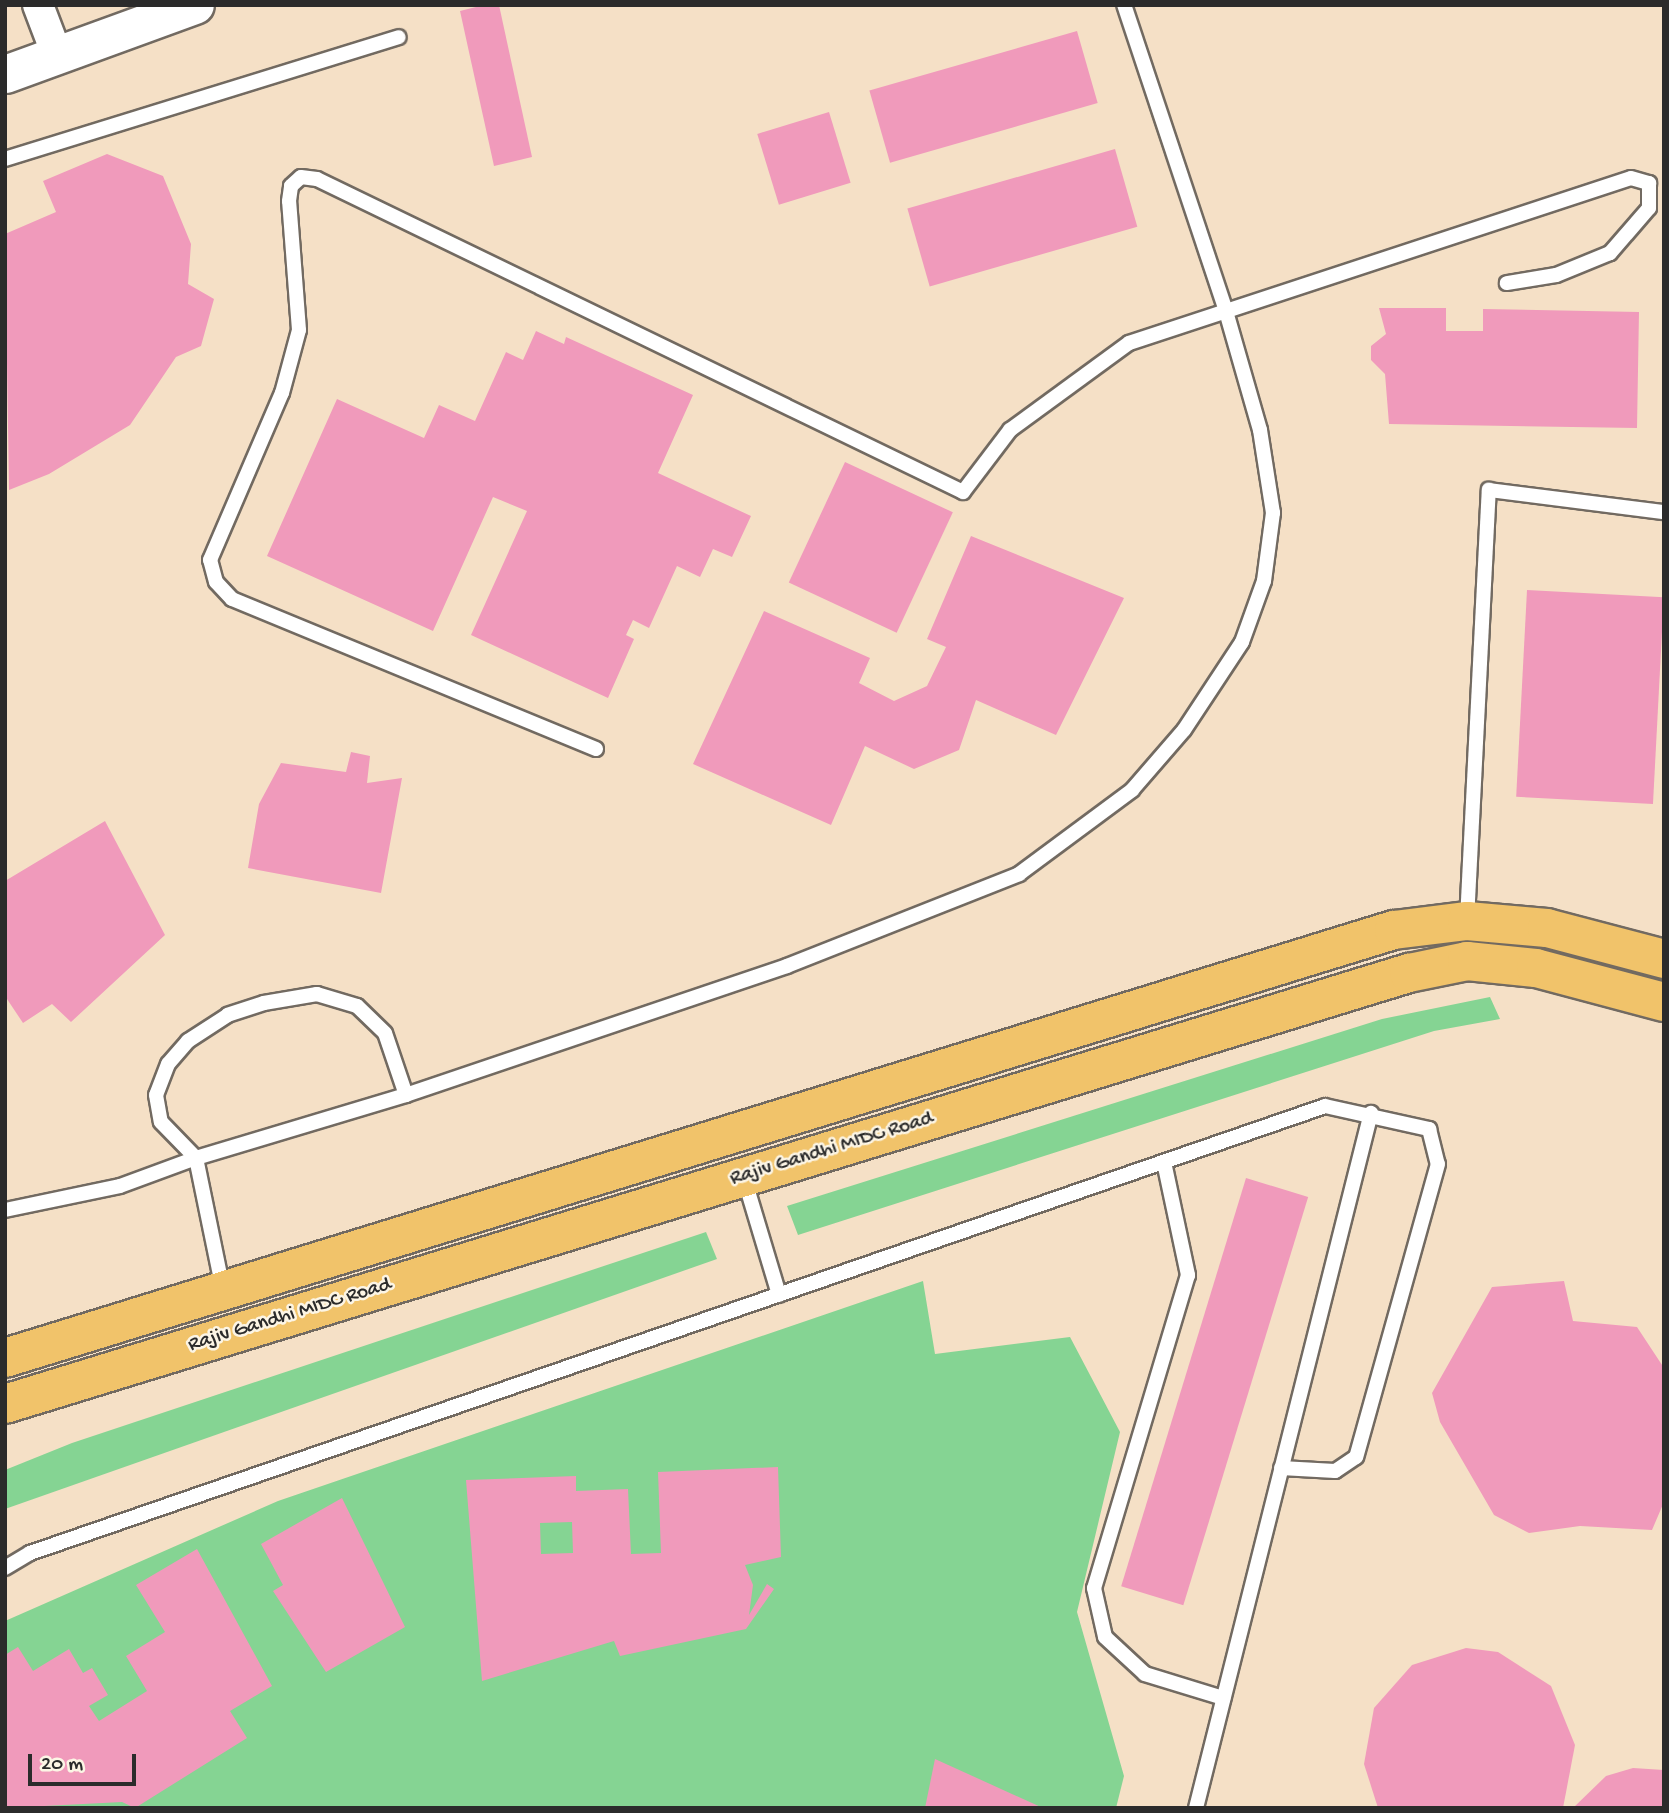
<!DOCTYPE html>
<html>
<head>
<meta charset="utf-8">
<style>
	body { margin:0 }
	#map { position:relative; width:1669px; height:1813px; overflow:hidden; background:#f5e0c6; font-family:"Gochi Hand",sans-serif }
	div>[style] { position:absolute }
	.green>* { inset:0; background:#85d493 }
	.building>* { inset:0; background:#f09abb; transform-origin:0 0 }
	.roads { filter:drop-shadow(2px 0 #726a61) drop-shadow(-2px 0 #726a61) drop-shadow(0 2px #726a61) drop-shadow(0 -2px #726a61) }
	.service>* { height:14px; margin:-7px; padding:0 7px; transform-origin:7px; border-radius:7px; background:#fff }
	.minor>* { height:30px; margin:-15px; padding:0 15px; transform-origin:15px; border-radius:15px; background:#fff }
	.tertiary>* { height:37px; margin:-18.5px; padding:0 18.5px; transform-origin:18.5px; border-radius:18.5px; background:#fff }
	.primary>* { height:38px; margin:-19px; padding:0 19px; transform-origin:19px; border-radius:19px; background:#f1c36a }
	span { translate:-50% -50%; white-space:nowrap; text-align:center; line-height:1.15; -webkit-text-stroke:5px #fcf5e5; paint-order:stroke }
	.street-label { font-size:21px; color:#2b2b2b }
	.frame { position:absolute; inset:0; border:7px solid #2b2b2b; pointer-events:none }
	.scale { position:absolute; left:28px; top:1754px; width:108px; height:32px; box-sizing:border-box; border:4px solid #2b2b2b; border-top:0; padding-left:9px; font-size:21px; line-height:24px; white-space:nowrap; color:#2b2b2b; -webkit-text-stroke:5px #fcf5e5; paint-order:stroke }
</style>
</head>
<body>
<div id="map">
	<div class="green">
		<div style="clip-path:polygon(1490px 997px,1500px 1019px,1434px 1031px,798px 1235px,787px 1206px,1382px 1019px)"></div>
		<div style="clip-path:polygon(706px 1232px,717px 1259px,5px 1509px,5px 1470px,72px 1443px)"></div>
		<div style="clip-path:polygon(923px 1281px,935px 1354px,1070px 1337px,1120px 1432px,1077px 1612px,1124px 1776px,1116px 1808px,5px 1808px,5px 1621px,278px 1501px)"></div>
	</div>
	<div class="building">
		<div style="clip-path:polygon(484px 5px,499px 5px,532px 157px,494px 166px,460px 11px)"></div>
		<div style="left:1077px;top:31px;width:75px;height:216px;rotate:74deg"></div>
		<div style="left:829px;top:112px;width:74px;height:75px;rotate:73deg"></div>
		<div style="left:1115px;top:149px;width:81px;height:216px;rotate:74deg"></div>
		<div style="clip-path:polygon(107px 154px,163px 176px,191px 244px,188px 284px,214px 299px,201px 346px,176px 357px,130px 425px,49px 474px,9px 490px,5px 234px,56px 212px,43px 181px)"></div>
		<div style="clip-path:polygon(1379px 308px,1446px 308px,1446px 331px,1483px 331px,1483px 309px,1639px 312px,1637px 428px,1389px 424px,1385px 374px,1371px 360px,1371px 346px,1386px 334px)"></div>
		<div style="clip-path:polygon(536px 331px,564px 344px,566px 337px,693px 395px,658px 473px,751px 516px,732px 557px,713px 549px,700px 577px,677px 566px,649px 628px,633px 620px,626px 635px,634px 639px,608px 698px,471px 635px,527px 511px,493px 497px,433px 631px,267px 556px,337px 399px,424px 438px,439px 405px,475px 421px,506px 352px,523px 360px)"></div>
		<div style="left:845px;top:462px;width:119px;height:133px;rotate:25deg"></div>
		<div style="clip-path:polygon(971px 536px,1124px 598px,1056px 735px,976px 700px,959px 750px,914px 769px,865px 746px,831px 825px,693px 764px,764px 611px,870px 658px,859px 683px,894px 701px,927px 686px,946px 647px,927px 639px)"></div>
		<div style="left:1527px;top:590px;width:137px;height:207px;rotate:3deg"></div>
		<div style="clip-path:polygon(351px 752px,370px 756px,367px 783px,402px 778px,381px 893px,248px 868px,259px 804px,281px 763px,346px 772px)"></div>
		<div style="clip-path:polygon(105px 821px,165px 935px,71px 1022px,52px 1004px,23px 1023px,5px 996px,5px 881px)"></div>
		<div style="left:1246px;top:1178px;width:65px;height:427px;rotate:17deg"></div>
		<div style="clip-path:polygon(1564px 1281px,1573px 1321px,1637px 1327px,1664px 1368px,1664px 1502px,1652px 1530px,1580px 1526px,1529px 1533px,1494px 1515px,1440px 1422px,1432px 1393px,1492px 1287px)"></div>
		<div style="clip-path:polygon(evenodd,778px 1467px,781px 1557px,745px 1565px,753px 1585px,749px 1615px,767px 1584px,774px 1589px,746px 1629px,620px 1656px,614px 1641px,482px 1681px,466px 1480px,576px 1476px,576px 1491px,628px 1489px,631px 1554px,661px 1553px,658px 1472px,778px 1467px,572px 1522px,573px 1553px,541px 1554px,540px 1523px,572px 1522px)"></div>
		<div style="clip-path:polygon(342px 1498px,405px 1627px,326px 1672px,273px 1591px,283px 1585px,261px 1544px)"></div>
		<div style="clip-path:polygon(197px 1549px,272px 1686px,230px 1711px,247px 1738px,135px 1808px,122px 1802px,5px 1808px,5px 1655px,18px 1647px,33px 1671px,69px 1649px,83px 1673px,92px 1668px,108px 1695px,89px 1706px,99px 1721px,147px 1691px,126px 1656px,165px 1632px,136px 1585px)"></div>
		<div style="clip-path:polygon(1466px 1648px,1498px 1652px,1551px 1686px,1575px 1745px,1563px 1808px,1378px 1808px,1364px 1764px,1374px 1708px,1412px 1665px)"></div>
		<div style="clip-path:polygon(935px 1759px,1043px 1808px,925px 1808px)"></div>
		<div style="clip-path:polygon(1633px 1768px,1664px 1770px,1664px 1808px,1573px 1808px,1606px 1776px)"></div>
	</div>
	<div class="roads">
		<div class="service">
			<div style="left:5px;top:159px;width:412px;rotate:-17.2deg"></div>
			<div style="left:596px;top:749px;width:394px;rotate:-157.6deg"></div>
			<div style="left:232px;top:599px;width:23px;rotate:-133deg"></div>
			<div style="left:216px;top:582px;width:23px;rotate:-105deg"></div>
			<div style="left:210px;top:560px;width:182px;rotate:-66.7deg"></div>
			<div style="left:282px;top:393px;width:65px;rotate:-74.9deg"></div>
			<div style="left:299px;top:330px;width:129px;rotate:-94.4deg"></div>
			<div style="left:289px;top:201px;width:15px;rotate:-82deg"></div>
			<div style="left:291px;top:186px;width:13px;rotate:-42deg"></div>
			<div style="left:301px;top:177px;width:16px;rotate:7deg"></div>
			<div style="left:317px;top:179px;width:718px;rotate:25.85deg"></div>
			<div style="left:963px;top:492px;width:78px;rotate:-52.8deg"></div>
			<div style="left:1010px;top:430px;width:147px;rotate:-36.2deg"></div>
			<div style="left:1129px;top:343px;width:528px;rotate:-18.19deg"></div>
			<div style="left:1631px;top:178px;width:19px;rotate:16deg"></div>
			<div style="left:1649px;top:183px;width:25px;rotate:90deg"></div>
			<div style="left:1649px;top:208px;width:60px;rotate:130.9deg"></div>
			<div style="left:1610px;top:253px;width:58px;rotate:157.8deg"></div>
			<div style="left:1556px;top:275px;width:50px;rotate:170.7deg"></div>
			<div style="left:1467px;top:920px;width:431px;rotate:-87.1deg"></div>
			<div style="left:1489px;top:490px;width:176px;rotate:7.2deg"></div>
			<div style="left:406px;top:1095px;width:402px;rotate:-18.7deg"></div>
			<div style="left:787px;top:966px;width:250px;rotate:-21.6deg"></div>
			<div style="left:1019px;top:874px;width:141px;rotate:-36.6deg"></div>
			<div style="left:1132px;top:790px;width:79px;rotate:-49.1deg"></div>
			<div style="left:1184px;top:730px;width:105px;rotate:-56.6deg"></div>
			<div style="left:1242px;top:642px;width:65px;rotate:-70.2deg"></div>
			<div style="left:1264px;top:581px;width:69px;rotate:-82.5deg"></div>
			<div style="left:1273px;top:513px;width:84px;rotate:-98.9deg"></div>
			<div style="left:1260px;top:430px;width:127px;rotate:-106deg"></div>
			<div style="left:1225px;top:308px;width:319px;rotate:-108.4deg"></div>
			<div style="left:1164px;top:1162px;width:116px;rotate:78deg"></div>
			<div style="left:1188px;top:1275px;width:327px;rotate:106.7deg"></div>
			<div style="left:1094px;top:1588px;width:50px;rotate:77.3deg"></div>
			<div style="left:1105px;top:1637px;width:54px;rotate:42.8deg"></div>
			<div style="left:1145px;top:1674px;width:82px;rotate:17.1deg"></div>
			<div style="left:744px;top:1178px;width:122px;rotate:73.3deg"></div>
			<div style="left:5px;top:1210px;width:117px;rotate:-11.8deg"></div>
			<div style="left:120px;top:1186px;width:81px;rotate:-20.2deg"></div>
			<div style="left:196px;top:1158px;width:219px;rotate:-16.7deg"></div>
			<div style="left:406px;top:1095px;width:65px;rotate:-108.7deg"></div>
			<div style="left:385px;top:1033px;width:39px;rotate:-136deg"></div>
			<div style="left:357px;top:1006px;width:42px;rotate:-163.3deg"></div>
			<div style="left:317px;top:994px;width:54px;rotate:170.4deg"></div>
			<div style="left:264px;top:1003px;width:38px;rotate:162deg"></div>
			<div style="left:228px;top:1015px;width:48px;rotate:147deg"></div>
			<div style="left:188px;top:1041px;width:30px;rotate:131deg"></div>
			<div style="left:168px;top:1064px;width:33px;rotate:111deg"></div>
			<div style="left:156px;top:1095px;width:27px;rotate:80deg"></div>
			<div style="left:161px;top:1122px;width:50px;rotate:45.8deg"></div>
			<div style="left:196px;top:1158px;width:135px;rotate:78.4deg"></div>
			<div style="left:5px;top:1568px;width:29px;rotate:-31deg"></div>
			<div style="left:30px;top:1553px;width:1370px;rotate:-19.04deg"></div>
			<div style="left:1325px;top:1106px;width:107px;rotate:12.5deg"></div>
			<div style="left:1429px;top:1129px;width:36px;rotate:76deg"></div>
			<div style="left:1438px;top:1164px;width:304px;rotate:105.6deg"></div>
			<div style="left:1356px;top:1457px;width:25px;rotate:146deg"></div>
			<div style="left:1335px;top:1471px;width:54px;rotate:-176.8deg"></div>
			<div style="left:1196px;top:1808px;width:717px;rotate:-75.87deg"></div>
		</div>
		<div class="minor">
			<div style="left:38px;top:5px;width:53px;rotate:69.2deg"></div>
		</div>
		<div class="tertiary">
			<div style="left:5px;top:74px;width:202px;rotate:-20deg"></div>
		</div>
		<div class="primary">
			<div style="left:5px;top:1358px;width:1453px;rotate:-17.13deg"></div>
			<div style="left:1394px;top:930px;width:74px;rotate:-7deg"></div>
			<div style="left:1467px;top:921px;width:80px;rotate:5deg"></div>
			<div style="left:1547px;top:928px;width:121px;rotate:14.8deg"></div>
			<div style="left:5px;top:1404px;width:1469px;rotate:-17.07deg"></div>
			<div style="left:1409px;top:973px;width:59px;rotate:-11.7deg"></div>
			<div style="left:1467px;top:961px;width:69px;rotate:5.8deg"></div>
			<div style="left:1536px;top:968px;width:132px;rotate:14.9deg"></div>
		</div>
	</div>
	<div class="street-label">
		<span style="left:832px;top:1150px;rotate:-17deg">Rajiv Gandhi MIDC Road</span>
		<span style="left:290px;top:1316px;rotate:-17deg">Rajiv Gandhi MIDC Road</span>
	</div>
	<div class="frame"></div>
	<div class="scale">20 m</div>
</div>
</body>
</html>
